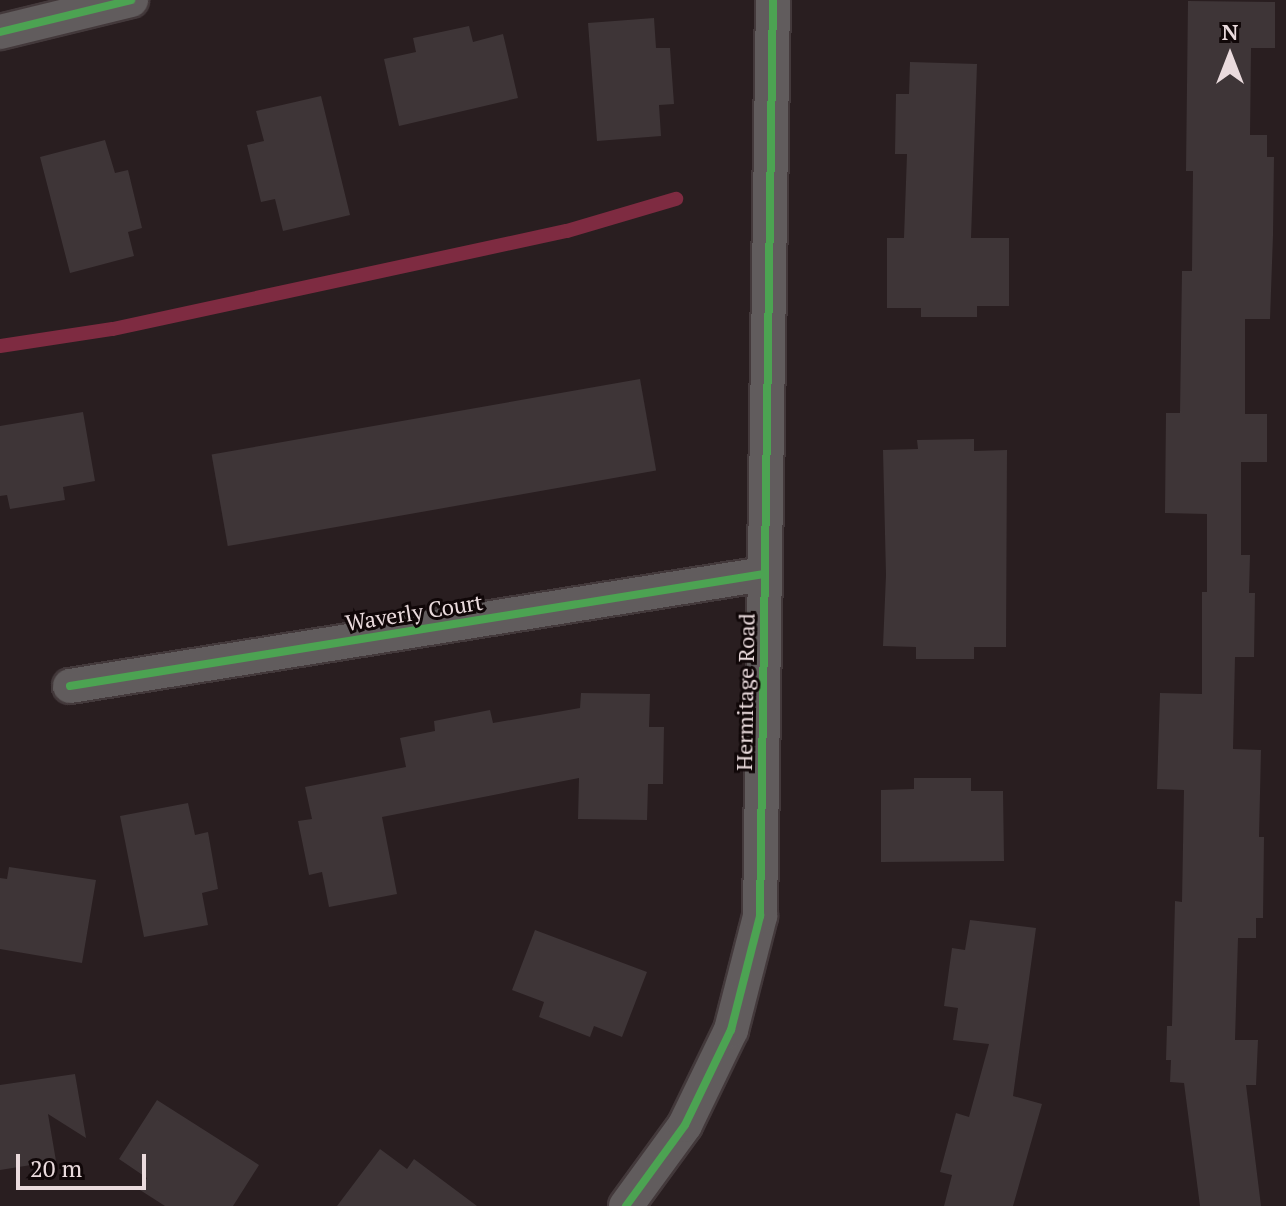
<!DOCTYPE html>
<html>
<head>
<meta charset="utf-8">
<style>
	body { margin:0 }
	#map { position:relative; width:1286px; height:1206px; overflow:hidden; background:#291e20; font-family:"PT Serif",serif }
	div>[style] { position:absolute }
	.stream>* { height:14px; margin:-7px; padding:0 7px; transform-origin:7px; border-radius:7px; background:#7e2b41 }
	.building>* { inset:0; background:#3e3537; transform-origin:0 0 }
	.roads { filter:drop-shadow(2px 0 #43393b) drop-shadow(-2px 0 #43393b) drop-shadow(0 2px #43393b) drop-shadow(0 -2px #43393b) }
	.minor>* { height:34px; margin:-17px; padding:0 17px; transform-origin:17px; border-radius:17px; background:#615c5d }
	.cycleway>* { height:8px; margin:-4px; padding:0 4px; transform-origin:4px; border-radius:4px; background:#4ca352 }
	span { translate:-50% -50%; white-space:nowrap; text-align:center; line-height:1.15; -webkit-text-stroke:6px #100708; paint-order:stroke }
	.street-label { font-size:22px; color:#eadbdd }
	.north { position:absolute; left:1190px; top:16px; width:80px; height:80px; -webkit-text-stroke:6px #100708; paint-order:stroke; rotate:0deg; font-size:22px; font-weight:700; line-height:32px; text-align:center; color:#eadbdd }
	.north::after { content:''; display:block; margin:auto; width:28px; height:36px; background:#eadbdd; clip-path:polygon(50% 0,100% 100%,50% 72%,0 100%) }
	.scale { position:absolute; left:16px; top:1154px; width:130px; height:36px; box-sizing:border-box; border:4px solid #eadbdd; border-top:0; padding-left:10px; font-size:24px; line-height:28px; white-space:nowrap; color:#eadbdd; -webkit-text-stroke:6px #100708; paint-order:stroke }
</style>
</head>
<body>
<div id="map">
	<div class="stream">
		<div style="left:0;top:346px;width:114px;rotate:-8.6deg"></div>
		<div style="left:113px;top:329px;width:464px;rotate:-12.2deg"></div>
		<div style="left:567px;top:231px;width:114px;rotate:-16.4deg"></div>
	</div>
	<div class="building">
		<div style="clip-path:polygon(1188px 1px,1275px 2px,1275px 48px,1251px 48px,1250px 135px,1267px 135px,1267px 157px,1274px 157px,1273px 235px,1270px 319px,1245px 319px,1245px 414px,1267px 414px,1267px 462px,1241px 462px,1241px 555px,1250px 555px,1249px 593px,1255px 593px,1254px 657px,1235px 657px,1233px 749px,1261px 750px,1259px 837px,1264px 837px,1263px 918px,1256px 918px,1256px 938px,1238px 938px,1235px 1040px,1258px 1040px,1256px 1085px,1246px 1085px,1261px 1206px,1200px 1206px,1184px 1083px,1170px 1082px,1171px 1060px,1166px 1060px,1167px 1026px,1172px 1026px,1175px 901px,1182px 902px,1184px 790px,1157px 789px,1160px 693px,1202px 694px,1202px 592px,1207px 592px,1207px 514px,1165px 513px,1166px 413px,1180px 413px,1182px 271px,1192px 271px,1193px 171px,1186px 171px)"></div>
		<div style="clip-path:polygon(654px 18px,656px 48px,670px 48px,674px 104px,659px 105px,661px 136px,597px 141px,588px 23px)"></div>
		<div style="clip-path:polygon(469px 26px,473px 42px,503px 34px,518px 98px,399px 126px,384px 59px,416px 52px,413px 38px)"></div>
		<div style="clip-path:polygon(910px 62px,977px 64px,971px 238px,1009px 238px,1009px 306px,977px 306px,977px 317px,921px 317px,921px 308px,887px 308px,887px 238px,904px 238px,907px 154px,895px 154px,896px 94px,909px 94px)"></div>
		<div style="clip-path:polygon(321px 96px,350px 215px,283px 231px,275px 199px,261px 202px,247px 145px,264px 141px,256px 111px)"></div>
		<div style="clip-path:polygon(105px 140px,115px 173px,128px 170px,142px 228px,128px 232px,134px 256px,70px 273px,40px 157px)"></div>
		<div style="left:640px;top:379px;width:93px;height:435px;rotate:80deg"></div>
		<div style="clip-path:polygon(83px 412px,95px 481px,63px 487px,65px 500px,10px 509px,7px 495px,0 496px,0 426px)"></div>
		<div style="clip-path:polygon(974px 439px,974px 451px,1007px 450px,1006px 647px,974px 647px,974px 659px,916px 659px,916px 647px,883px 646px,886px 575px,883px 450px,918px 449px,917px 440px)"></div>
		<div style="clip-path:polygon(581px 693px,650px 694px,649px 727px,664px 727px,663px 784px,648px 784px,647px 820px,578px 819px,579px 778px,382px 817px,397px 894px,329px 907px,322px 872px,309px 875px,298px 821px,312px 819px,305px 787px,406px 767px,400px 738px,435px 731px,434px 721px,490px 710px,493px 723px,580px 708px)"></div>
		<div style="clip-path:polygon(914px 778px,971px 778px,971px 791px,1003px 791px,1004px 861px,881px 862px,881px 790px,914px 789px)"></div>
		<div style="clip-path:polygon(188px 803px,195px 835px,208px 832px,218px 889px,202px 893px,208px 925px,144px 937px,120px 816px)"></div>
		<div style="clip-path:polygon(9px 867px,96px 880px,82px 963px,0 949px,0 878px,7px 879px)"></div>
		<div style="clip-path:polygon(970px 920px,1036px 928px,1013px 1096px,1042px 1104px,1013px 1206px,944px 1206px,952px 1175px,940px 1172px,956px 1113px,969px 1117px,989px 1044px,953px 1040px,958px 1008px,944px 1006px,952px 948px,965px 950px)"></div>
		<div style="clip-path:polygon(535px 930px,647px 972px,622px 1037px,594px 1026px,590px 1037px,539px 1017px,544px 1002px,512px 990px)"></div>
		<div style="clip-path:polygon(75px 1074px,86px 1138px,48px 1114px,56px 1161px,0 1170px,0 1085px)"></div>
		<div style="clip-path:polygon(157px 1100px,259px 1165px,233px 1206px,165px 1206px,140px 1190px,147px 1178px,119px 1159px)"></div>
		<div style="clip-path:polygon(380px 1149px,407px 1169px,414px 1159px,477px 1206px,337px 1206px)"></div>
	</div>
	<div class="roads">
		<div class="minor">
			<div style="left:0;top:32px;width:135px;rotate:-13.7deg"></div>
			<div style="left:70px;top:686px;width:703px;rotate:-9.17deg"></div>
			<div style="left:626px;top:1206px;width:100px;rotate:-53.9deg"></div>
			<div style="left:685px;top:1125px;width:106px;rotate:-64.2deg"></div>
			<div style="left:731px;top:1030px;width:118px;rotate:-75.7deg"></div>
			<div style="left:760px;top:916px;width:916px;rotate:-89.19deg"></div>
		</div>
	</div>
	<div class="cycleway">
		<div style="left:0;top:32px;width:135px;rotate:-13.7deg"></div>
		<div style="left:70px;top:686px;width:703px;rotate:-9.17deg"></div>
		<div style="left:626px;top:1206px;width:100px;rotate:-53.9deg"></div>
		<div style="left:685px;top:1125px;width:106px;rotate:-64.2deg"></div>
		<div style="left:731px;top:1030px;width:118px;rotate:-75.7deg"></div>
		<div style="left:760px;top:916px;width:916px;rotate:-89.19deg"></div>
	</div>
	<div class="street-label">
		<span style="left:414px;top:612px;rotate:-9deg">Waverly Court</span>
		<span style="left:745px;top:692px;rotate:-89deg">Hermitage Road</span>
	</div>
	<div class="north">N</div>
	<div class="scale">20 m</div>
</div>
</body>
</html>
